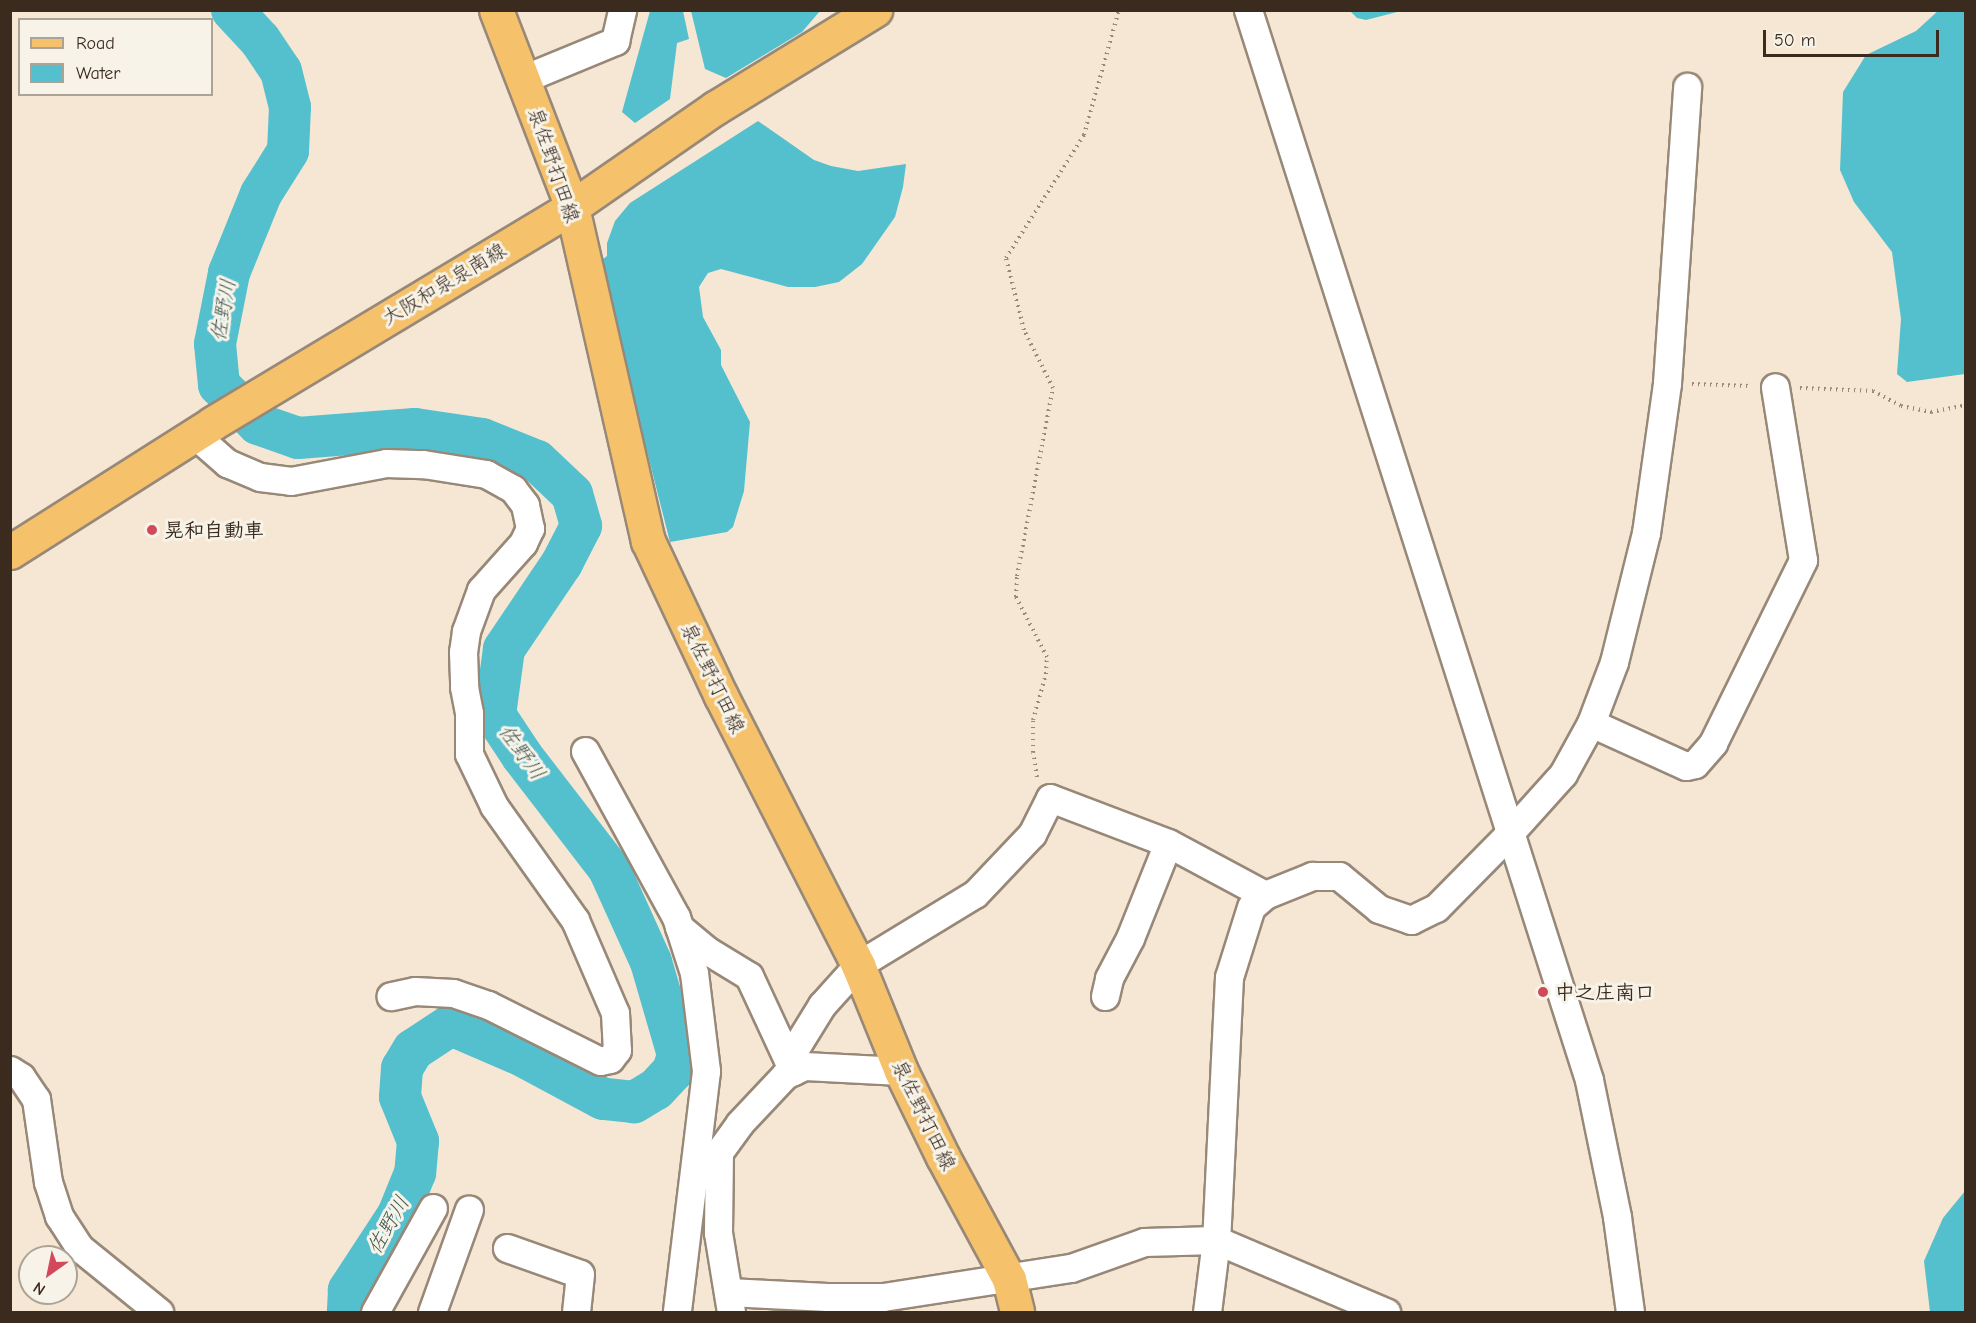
<!DOCTYPE html>
<html>
<head>
<meta charset="utf-8">
<style>
	body { margin:0 }
	#map { position:relative; width:1976px; height:1323px; overflow:hidden; background:#f5e7d3; font-family:"Comic Neue","Klee One",sans-serif }
	div>[style] { position:absolute }
	.water>* { inset:0; background:#54c0ce }
	.river>* { height:42px; margin:-21px; padding:0 21px; transform-origin:21px; border-radius:21px; background:#54c0ce }
	.path>* { height:4px; margin-top:-2px; transform-origin:0; background:repeating-linear-gradient(90deg,#988878 0 1.5px,transparent 0 6px) }
	.roads { filter:drop-shadow(2px 0 #988878) drop-shadow(-2px 0 #988878) drop-shadow(0 2px #988878) drop-shadow(0 -2px #988878) }
	.minor>* { height:27px; margin:-13.5px; padding:0 13.5px; transform-origin:13.5px; border-radius:13.5px; background:#fff }
	.major>* { height:33px; margin:-16.5px; padding:0 16.5px; transform-origin:16.5px; border-radius:16.5px; background:#f5c16b }
	.dots>* { width:16px; height:16px; translate:-50% -50%; box-sizing:border-box; border:3px solid #f7f3e8; border-radius:50% }
	span { translate:-50% -50%; white-space:nowrap; text-align:center; line-height:1.15; -webkit-text-stroke:6px #f7f3e8; paint-order:stroke }
	.street-label { font-size:20px; color:#3b2a1e }
	.poi-label { font-size:20px; color:#3b2a1e; font-weight:700 }
	.left { translate:0 -50%; text-align:left }
	.water-label { font-size:21px; color:#425753; font-style:italic }
	.frame { position:absolute; inset:0; border:12px solid #3b2a1e; pointer-events:none }
	.legend { position:absolute; left:18px; top:18px; width:195px; height:78px; box-sizing:border-box; background:#f7f3e8; border:2px solid #aca397; margin:0; padding:8px 10px; list-style:none; font-size:18px; color:#3b2a1e }
	.legend li { display:flex; align-items:center; gap:12px; height:30px }
	.legend b { width:30px; border:2px solid #aca397 }
	.north { position:absolute; left:18px; top:1245px; width:60px; height:60px; box-sizing:border-box; background:#f7f3e8; border:2px solid #aca397; border-radius:50%; rotate:213deg; font-size:16px; font-weight:700; line-height:24px; text-align:center; color:#3b2a1e }
	.north::after { content:''; display:block; margin:auto; width:21px; height:27px; background:#d1495b; clip-path:polygon(50% 0,100% 100%,50% 72%,0 100%) }
	.scale { position:absolute; left:1763px; top:30px; width:176px; height:27px; box-sizing:border-box; border:3px solid #3b2a1e; border-top:0; padding-left:8px; font-size:18px; line-height:21px; white-space:nowrap; color:#3b2a1e; -webkit-text-stroke:4px #f7f3e8; paint-order:stroke }
</style>
</head>
<body>
<div id="map">
	<div class="water">
		<div style="clip-path:polygon(1939px 10px,1965px 11px,1965px 374px,1907px 382px,1897px 374px,1901px 319px,1892px 252px,1854px 202px,1840px 170px,1843px 92px,1866px 55px,1916px 31px)"></div>
		<div style="clip-path:polygon(650px 11px,683px 11px,689px 39px,677px 43px,670px 99px,635px 123px,622px 112px)"></div>
		<div style="clip-path:polygon(691px 11px,691px 10px,820px 11px,802px 32px,726px 78px,705px 69px)"></div>
		<div style="clip-path:polygon(1350px 11px,1401px 11px,1366px 20px,1357px 18px)"></div>
		<div style="clip-path:polygon(758px 121px,814px 160px,831px 166px,858px 171px,906px 164px,903px 187px,895px 217px,862px 264px,839px 282px,815px 287px,788px 287px,721px 269px,708px 273px,699px 287px,703px 317px,721px 350px,721px 365px,750px 422px,744px 491px,733px 527px,727px 532px,670px 542px,599px 262px,607px 256px,607px 243px,615px 221px,630px 203px)"></div>
		<div style="clip-path:polygon(1965px 1191px,1965px 1312px,1930px 1312px,1924px 1261px,1943px 1218px)"></div>
	</div>
	<div class="river">
		<div style="left:232px;top:10px;width:41px;rotate:47deg"></div>
		<div style="left:260px;top:40px;width:37px;rotate:56deg"></div>
		<div style="left:281px;top:71px;width:37px;rotate:76deg"></div>
		<div style="left:290px;top:107px;width:44px;rotate:92.6deg"></div>
		<div style="left:288px;top:151px;width:51px;rotate:122.1deg"></div>
		<div style="left:261px;top:194px;width:85px;rotate:112.1deg"></div>
		<div style="left:229px;top:273px;width:72px;rotate:101.2deg"></div>
		<div style="left:215px;top:344px;width:41px;rotate:84.4deg"></div>
		<div style="left:219px;top:385px;width:55px;rotate:45deg"></div>
		<div style="left:258px;top:424px;width:42px;rotate:19.3deg"></div>
		<div style="left:298px;top:438px;width:117px;rotate:-4.4deg"></div>
		<div style="left:415px;top:429px;width:68px;rotate:8.5deg"></div>
		<div style="left:482px;top:439px;width:59px;rotate:21.8deg"></div>
		<div style="left:537px;top:461px;width:48px;rotate:43.3deg"></div>
		<div style="left:572px;top:494px;width:33px;rotate:74deg"></div>
		<div style="left:581px;top:526px;width:42px;rotate:117.2deg"></div>
		<div style="left:562px;top:563px;width:104px;rotate:124deg"></div>
		<div style="left:504px;top:649px;width:67px;rotate:97.8deg"></div>
		<div style="left:495px;top:715px;width:49px;rotate:56.6deg"></div>
		<div style="left:522px;top:756px;width:143px;rotate:52.4deg"></div>
		<div style="left:609px;top:869px;width:102px;rotate:65.7deg"></div>
		<div style="left:651px;top:962px;width:97px;rotate:73.8deg"></div>
		<div style="left:678px;top:1055px;width:17px;rotate:107deg"></div>
		<div style="left:673px;top:1071px;width:25px;rotate:133deg"></div>
		<div style="left:656px;top:1089px;width:26px;rotate:149deg"></div>
		<div style="left:634px;top:1102px;width:31px;rotate:-174deg"></div>
		<div style="left:603px;top:1099px;width:93px;rotate:-151.8deg"></div>
		<div style="left:521px;top:1055px;width:76px;rotate:-156.8deg"></div>
		<div style="left:451px;top:1025px;width:45px;rotate:146.7deg"></div>
		<div style="left:413px;top:1050px;width:21px;rotate:121deg"></div>
		<div style="left:402px;top:1068px;width:29px;rotate:94deg"></div>
		<div style="left:400px;top:1097px;width:48px;rotate:67.8deg"></div>
		<div style="left:418px;top:1141px;width:32px;rotate:95deg"></div>
		<div style="left:415px;top:1173px;width:45px;rotate:112deg"></div>
		<div style="left:398px;top:1215px;width:90px;rotate:123.2deg"></div>
		<div style="left:349px;top:1290px;width:22px;rotate:93deg"></div>
	</div>
	<div class="path">
		<div style="left:1692px;top:384px;width:58px;rotate:2deg"></div>
		<div style="left:1800px;top:388px;width:73px;rotate:2.4deg"></div>
		<div style="left:1873px;top:391px;width:32px;rotate:28deg"></div>
		<div style="left:1901px;top:406px;width:31px;rotate:11deg"></div>
		<div style="left:1931px;top:412px;width:36px;rotate:-11deg"></div>
		<div style="left:1037px;top:777px;width:25px;rotate:-99deg"></div>
		<div style="left:1033px;top:752px;width:32px;rotate:-90deg"></div>
		<div style="left:1033px;top:720px;width:48px;rotate:-74.2deg"></div>
		<div style="left:1046px;top:674px;width:17px;rotate:-87deg"></div>
		<div style="left:1047px;top:657px;width:68px;rotate:-117.3deg"></div>
		<div style="left:1016px;top:597px;width:21px;rotate:-87deg"></div>
		<div style="left:1017px;top:576px;width:191px;rotate:-79.2deg"></div>
		<div style="left:1053px;top:388px;width:65px;rotate:-116.6deg"></div>
		<div style="left:1024px;top:330px;width:74px;rotate:-104deg"></div>
		<div style="left:1006px;top:258px;width:146px;rotate:-57.6deg"></div>
		<div style="left:1084px;top:135px;width:130px;rotate:-74.4deg"></div>
	</div>
	<div class="roads">
		<div class="minor">
			<div style="left:1248px;top:10px;width:1123px;rotate:72.32deg"></div>
			<div style="left:1589px;top:1080px;width:140px;rotate:78.4deg"></div>
			<div style="left:1617px;top:1217px;width:96px;rotate:82.2deg"></div>
			<div style="left:523px;top:79px;width:100px;rotate:-22.4deg"></div>
			<div style="left:615px;top:41px;width:32px;rotate:-77deg"></div>
			<div style="left:195px;top:435px;width:43px;rotate:41.2deg"></div>
			<div style="left:227px;top:463px;width:36px;rotate:23deg"></div>
			<div style="left:260px;top:477px;width:31px;rotate:7deg"></div>
			<div style="left:291px;top:481px;width:97px;rotate:-10.7deg"></div>
			<div style="left:386px;top:463px;width:37px;rotate:2deg"></div>
			<div style="left:423px;top:464px;width:64px;rotate:9deg"></div>
			<div style="left:486px;top:474px;width:31px;rotate:29deg"></div>
			<div style="left:513px;top:489px;width:20px;rotate:53deg"></div>
			<div style="left:525px;top:505px;width:24px;rotate:78deg"></div>
			<div style="left:530px;top:528px;width:17px;rotate:115deg"></div>
			<div style="left:523px;top:543px;width:63px;rotate:131.8deg"></div>
			<div style="left:481px;top:590px;width:44px;rotate:110.1deg"></div>
			<div style="left:466px;top:631px;width:21px;rotate:98deg"></div>
			<div style="left:463px;top:652px;width:35px;rotate:88deg"></div>
			<div style="left:464px;top:687px;width:26px;rotate:79deg"></div>
			<div style="left:469px;top:713px;width:41px;rotate:90deg"></div>
			<div style="left:469px;top:754px;width:58px;rotate:64.3deg"></div>
			<div style="left:494px;top:806px;width:140px;rotate:54.6deg"></div>
			<div style="left:575px;top:920px;width:101px;rotate:66.7deg"></div>
			<div style="left:615px;top:1013px;width:37px;rotate:87deg"></div>
			<div style="left:617px;top:1050px;width:11px;rotate:128deg"></div>
			<div style="left:610px;top:1059px;width:10px;rotate:169deg"></div>
			<div style="left:600px;top:1061px;width:125px;rotate:-153.4deg"></div>
			<div style="left:488px;top:1005px;width:37px;rotate:-161deg"></div>
			<div style="left:453px;top:993px;width:38px;rotate:-177deg"></div>
			<div style="left:415px;top:991px;width:25px;rotate:168deg"></div>
			<div style="left:1591px;top:723px;width:104px;rotate:24.4deg"></div>
			<div style="left:1686px;top:766px;width:9px;rotate:-13deg"></div>
			<div style="left:1695px;top:764px;width:28px;rotate:-49deg"></div>
			<div style="left:1713px;top:743px;width:204px;rotate:-63.8deg"></div>
			<div style="left:1803px;top:560px;width:175px;rotate:-99.2deg"></div>
			<div style="left:585px;top:751px;width:189px;rotate:61.3deg"></div>
			<div style="left:676px;top:917px;width:59px;rotate:72.2deg"></div>
			<div style="left:694px;top:973px;width:99px;rotate:83deg"></div>
			<div style="left:706px;top:1071px;width:243px;rotate:96.9deg"></div>
			<div style="left:1265px;top:895px;width:18px;rotate:139deg"></div>
			<div style="left:1251px;top:907px;width:73px;rotate:107.4deg"></div>
			<div style="left:1229px;top:977px;width:263px;rotate:92.8deg"></div>
			<div style="left:1216px;top:1240px;width:185px;rotate:23deg"></div>
			<div style="left:679px;top:927px;width:38px;rotate:40deg"></div>
			<div style="left:708px;top:951px;width:48px;rotate:31.4deg"></div>
			<div style="left:749px;top:976px;width:105px;rotate:65.1deg"></div>
			<div style="left:1105px;top:996px;width:18px;rotate:-77deg"></div>
			<div style="left:1109px;top:978px;width:45px;rotate:-62.3deg"></div>
			<div style="left:1130px;top:938px;width:102px;rotate:-68.2deg"></div>
			<div style="left:788px;top:1060px;width:65px;rotate:-58.3deg"></div>
			<div style="left:822px;top:1005px;width:54px;rotate:-48deg"></div>
			<div style="left:858px;top:965px;width:137px;rotate:-31.3deg"></div>
			<div style="left:975px;top:894px;width:83px;rotate:-46.5deg"></div>
			<div style="left:1032px;top:834px;width:40px;rotate:-63.4deg"></div>
			<div style="left:1050px;top:798px;width:126px;rotate:20.9deg"></div>
			<div style="left:1168px;top:843px;width:110px;rotate:28.2deg"></div>
			<div style="left:1265px;top:895px;width:51px;rotate:-22deg"></div>
			<div style="left:1312px;top:876px;width:27px"></div>
			<div style="left:1339px;top:876px;width:52px;rotate:39.5deg"></div>
			<div style="left:1379px;top:909px;width:34px;rotate:19deg"></div>
			<div style="left:1411px;top:920px;width:28px;rotate:-26deg"></div>
			<div style="left:1436px;top:908px;width:104px;rotate:-45.4deg"></div>
			<div style="left:1509px;top:834px;width:81px;rotate:-48deg"></div>
			<div style="left:1563px;top:774px;width:58px;rotate:-61.2deg"></div>
			<div style="left:1591px;top:723px;width:65px;rotate:-69.3deg"></div>
			<div style="left:1614px;top:662px;width:133px;rotate:-76.1deg"></div>
			<div style="left:1646px;top:533px;width:151px;rotate:-82deg"></div>
			<div style="left:1667px;top:383px;width:297px;rotate:-86.1deg"></div>
			<div style="left:10px;top:1070px;width:13px;rotate:32deg"></div>
			<div style="left:21px;top:1077px;width:27px;rotate:56deg"></div>
			<div style="left:36px;top:1099px;width:84px;rotate:81.8deg"></div>
			<div style="left:48px;top:1182px;width:36px;rotate:72deg"></div>
			<div style="left:59px;top:1216px;width:38px;rotate:57deg"></div>
			<div style="left:80px;top:1248px;width:102px;rotate:39deg"></div>
			<div style="left:507px;top:1248px;width:77px;rotate:19.6deg"></div>
			<div style="left:580px;top:1274px;width:38px;rotate:96deg"></div>
			<div style="left:728px;top:1292px;width:99px;rotate:2.9deg"></div>
			<div style="left:827px;top:1297px;width:56px"></div>
			<div style="left:883px;top:1297px;width:190px;rotate:-8.8deg"></div>
			<div style="left:1071px;top:1268px;width:77px;rotate:-19.6deg"></div>
			<div style="left:1144px;top:1242px;width:72px;rotate:-1.6deg"></div>
			<div style="left:1216px;top:1240px;width:73px;rotate:97.1deg"></div>
			<div style="left:375px;top:1312px;width:119px;rotate:-60.9deg"></div>
			<div style="left:432px;top:1312px;width:109px;rotate:-70.2deg"></div>
			<div style="left:731px;top:1312px;width:80px;rotate:-99.3deg"></div>
			<div style="left:718px;top:1233px;width:81px;rotate:-89.3deg"></div>
			<div style="left:719px;top:1152px;width:34px;rotate:-54deg"></div>
			<div style="left:739px;top:1124px;width:67px;rotate:-46.8deg"></div>
			<div style="left:785px;top:1075px;width:21px;rotate:-25deg"></div>
			<div style="left:804px;top:1066px;width:97px;rotate:3deg"></div>
		</div>
		<div class="major">
			<div style="left:496px;top:10px;width:211px;rotate:68.9deg"></div>
			<div style="left:572px;top:207px;width:343px;rotate:77.2deg"></div>
			<div style="left:648px;top:541px;width:171px;rotate:64.8deg"></div>
			<div style="left:721px;top:696px;width:302px;rotate:63deg"></div>
			<div style="left:858px;top:965px;width:114px;rotate:67.9deg"></div>
			<div style="left:901px;top:1071px;width:96px;rotate:64deg"></div>
			<div style="left:943px;top:1157px;width:139px;rotate:61.6deg"></div>
			<div style="left:1009px;top:1279px;width:34px;rotate:76deg"></div>
			<div style="left:10px;top:552px;width:241px;rotate:-32.4deg"></div>
			<div style="left:213px;top:423px;width:419px;rotate:-31deg"></div>
			<div style="left:572px;top:207px;width:174px;rotate:-34.7deg"></div>
			<div style="left:715px;top:108px;width:188px;rotate:-31.5deg"></div>
		</div>
	</div>
	<div class="dots">
		<div style="left:152px;top:530px;background:#d1495b"></div>
		<div style="left:1543px;top:992px;background:#d1495b"></div>
	</div>
	<div class="street-label">
		<span style="left:554px;top:165px;rotate:71deg">泉佐野打田線</span>
		<span style="left:444px;top:284px;rotate:-31deg">大阪和泉泉南線</span>
		<span style="left:713px;top:678px;rotate:64deg">泉佐野打田線</span>
		<span style="left:924px;top:1115px;rotate:64deg">泉佐野打田線</span>
	</div>
	<div class="poi-label">
		<span class="left" style="left:164px;top:530px">晃和自動車</span>
		<span class="left" style="left:1555px;top:992px">中之庄南口</span>
	</div>
	<div class="water-label">
		<span style="left:223px;top:310px;rotate:-80deg">佐野川</span>
		<span style="left:522px;top:752px;rotate:54deg">佐野川</span>
		<span style="left:388px;top:1225px;rotate:-60deg">佐野川</span>
	</div>
	<div class="frame"></div>
	<ul class="legend">
	<li><b style="height:8px;background:#f5c16b"></b>Road</li>
	<li><b style="height:16px;background:#54c0ce"></b>Water</li>
	</ul>
	<div class="north">N</div>
	<div class="scale">50 m</div>
</div>
</body>
</html>
